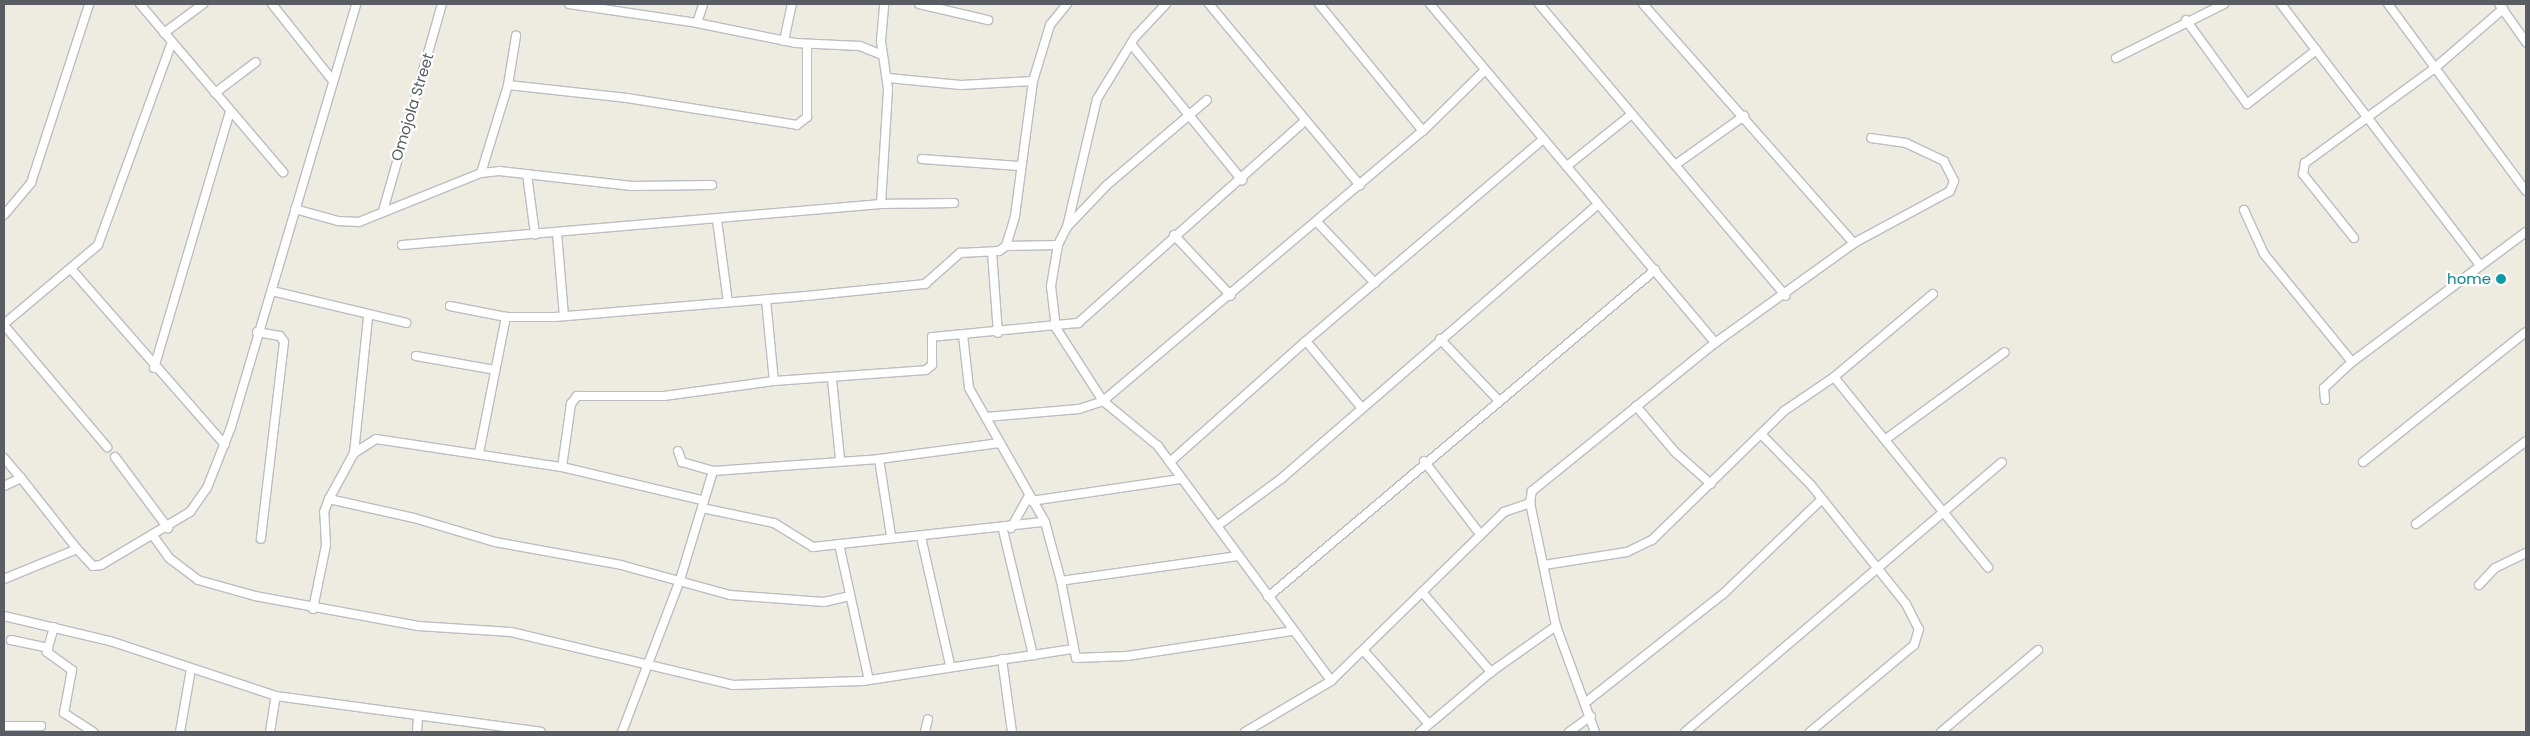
<!DOCTYPE html>
<html>
<head>
<meta charset="utf-8">
<style>
	body { margin:0 }
	#map { position:relative; width:2530px; height:736px; overflow:hidden; background:#eeece0; font-family:Poppins,sans-serif }
	div>[style] { position:absolute }
	.roads { filter:drop-shadow(1px 0 #bbbdc3) drop-shadow(-1px 0 #bbbdc3) drop-shadow(0 1px #bbbdc3) drop-shadow(0 -1px #bbbdc3) }
	.minor>* { height:8px; margin:-4px; padding:0 4px; transform-origin:4px; border-radius:4px; background:#fff }
	.dots>* { width:14px; height:14px; translate:-50% -50%; box-sizing:border-box; border:2px solid #fff; border-radius:50% }
	span { translate:-50% -50%; white-space:nowrap; text-align:center; line-height:1.15; -webkit-text-stroke:4.5px #fff; paint-order:stroke }
	.street-label { font-size:15px; color:#595c63 }
	.culture-label { font-size:15px; color:#0d838f }
	.right { translate:-100% -50%; text-align:right }
	.frame { position:absolute; inset:0; border:5px solid #595c63; pointer-events:none }
</style>
</head>
<body>
<div id="map">
	<div class="roads">
		<div class="minor">
			<div style="left:140px;top:4px;width:221px;rotate:49.6deg"></div>
			<div style="left:272px;top:4px;width:98px;rotate:51.6deg"></div>
			<div style="left:569px;top:4px;width:129px;rotate:8.4deg"></div>
			<div style="left:697px;top:23px;width:100px;rotate:11.5deg"></div>
			<div style="left:795px;top:43px;width:65px;rotate:2.6deg"></div>
			<div style="left:860px;top:46px;width:24px;rotate:22deg"></div>
			<div style="left:919px;top:4px;width:71px;rotate:13.1deg"></div>
			<div style="left:1166px;top:4px;width:45px;rotate:133.2deg"></div>
			<div style="left:1135px;top:37px;width:73px;rotate:121.5deg"></div>
			<div style="left:1097px;top:99px;width:131px;rotate:103.2deg"></div>
			<div style="left:1067px;top:227px;width:20px;rotate:117deg"></div>
			<div style="left:1058px;top:245px;width:42px;rotate:99.7deg"></div>
			<div style="left:1051px;top:286px;width:42px;rotate:83.2deg"></div>
			<div style="left:1056px;top:328px;width:87px;rotate:57.2deg"></div>
			<div style="left:1103px;top:401px;width:71px;rotate:39.3deg"></div>
			<div style="left:1158px;top:446px;width:292px;rotate:53.6deg"></div>
			<div style="left:1209px;top:4px;width:236px;rotate:50.2deg"></div>
			<div style="left:1319px;top:4px;width:164px;rotate:50.7deg"></div>
			<div style="left:1423px;top:131px;width:84px;rotate:-44.5deg"></div>
			<div style="left:1430px;top:4px;width:443px;rotate:49.9deg"></div>
			<div style="left:1539px;top:4px;width:382px;rotate:49.8deg"></div>
			<div style="left:1643px;top:4px;width:319px;rotate:48.6deg"></div>
			<div style="left:2281px;top:4px;width:327px;rotate:52.7deg"></div>
			<div style="left:2388px;top:4px;width:232px;rotate:53.6deg"></div>
			<div style="left:2499px;top:4px;width:47px;rotate:54.6deg"></div>
			<div style="left:2186px;top:20px;width:104px;rotate:54deg"></div>
			<div style="left:2247px;top:104px;width:88px;rotate:-38deg"></div>
			<div style="left:697px;top:23px;width:20px;rotate:-72deg"></div>
			<div style="left:164px;top:33px;width:49px;rotate:-36.6deg"></div>
			<div style="left:784px;top:41px;width:38px;rotate:-78deg"></div>
			<div style="left:1131px;top:44px;width:176px;rotate:50.8deg"></div>
			<div style="left:2116px;top:58px;width:121px;rotate:-26.6deg"></div>
			<div style="left:888px;top:78px;width:73px;rotate:5.5deg"></div>
			<div style="left:961px;top:85px;width:72px;rotate:-3.2deg"></div>
			<div style="left:508px;top:85px;width:120px;rotate:6.2deg"></div>
			<div style="left:627px;top:98px;width:172px;rotate:9deg"></div>
			<div style="left:797px;top:125px;width:13px;rotate:-39deg"></div>
			<div style="left:807px;top:117px;width:72px;rotate:-90deg"></div>
			<div style="left:215px;top:93px;width:51px;rotate:-37.1deg"></div>
			<div style="left:922px;top:159px;width:97px;rotate:4.1deg"></div>
			<div style="left:1675px;top:165px;width:85px;rotate:-35.4deg"></div>
			<div style="left:1567px;top:166px;width:83px;rotate:-38.7deg"></div>
			<div style="left:481px;top:173px;width:92px;rotate:-72.9deg"></div>
			<div style="left:508px;top:85px;width:50px;rotate:-80.7deg"></div>
			<div style="left:527px;top:174px;width:61px;rotate:82.4deg"></div>
			<div style="left:881px;top:204px;width:115px;rotate:-86.5deg"></div>
			<div style="left:888px;top:89px;width:49px;rotate:-98.3deg"></div>
			<div style="left:881px;top:41px;width:37px;rotate:-85deg"></div>
			<div style="left:295px;top:209px;width:45px;rotate:15.6deg"></div>
			<div style="left:338px;top:221px;width:21px;rotate:3deg"></div>
			<div style="left:359px;top:222px;width:131px;rotate:-21.9deg"></div>
			<div style="left:481px;top:173px;width:18px;rotate:-6deg"></div>
			<div style="left:499px;top:171px;width:134px;rotate:6.4deg"></div>
			<div style="left:632px;top:186px;width:80px;rotate:-0.7deg"></div>
			<div style="left:2244px;top:210px;width:48px;rotate:65.6deg"></div>
			<div style="left:2264px;top:254px;width:139px;rotate:50.8deg"></div>
			<div style="left:383px;top:211px;width:215px;rotate:-74.1deg"></div>
			<div style="left:4px;top:215px;width:42px;rotate:-49.8deg"></div>
			<div style="left:31px;top:183px;width:188px;rotate:-72deg"></div>
			<div style="left:717px;top:220px;width:83px;rotate:82.4deg"></div>
			<div style="left:1318px;top:223px;width:83px;rotate:46.5deg"></div>
			<div style="left:1067px;top:227px;width:58px;rotate:-46.4deg"></div>
			<div style="left:1107px;top:185px;width:131px;rotate:-40.4deg"></div>
			<div style="left:557px;top:233px;width:83px;rotate:85.2deg"></div>
			<div style="left:1174px;top:235px;width:83px;rotate:46.9deg"></div>
			<div style="left:2354px;top:238px;width:82px;rotate:-128.6deg"></div>
			<div style="left:2303px;top:174px;width:11px;rotate:-80deg"></div>
			<div style="left:2305px;top:163px;width:162px;rotate:-36.2deg"></div>
			<div style="left:2436px;top:67px;width:89px;rotate:-40.9deg"></div>
			<div style="left:402px;top:245px;width:481px;rotate:-4.9deg"></div>
			<div style="left:881px;top:204px;width:73px;rotate:-0.8deg"></div>
			<div style="left:1006px;top:246px;width:31px;rotate:-73deg"></div>
			<div style="left:1015px;top:216px;width:136px;rotate:-82.4deg"></div>
			<div style="left:1033px;top:81px;width:59px;rotate:-73.1deg"></div>
			<div style="left:1050px;top:25px;width:27px;rotate:-51deg"></div>
			<div style="left:992px;top:252px;width:81px;rotate:85.8deg"></div>
			<div style="left:72px;top:270px;width:232px;rotate:48.8deg"></div>
			<div style="left:272px;top:291px;width:138px;rotate:13.4deg"></div>
			<div style="left:766px;top:300px;width:81px;rotate:84.4deg"></div>
			<div style="left:450px;top:306px;width:57px;rotate:11.1deg"></div>
			<div style="left:506px;top:317px;width:49px"></div>
			<div style="left:555px;top:317px;width:252px;rotate:-4.8deg"></div>
			<div style="left:806px;top:296px;width:120px;rotate:-5.8deg"></div>
			<div style="left:925px;top:284px;width:47px;rotate:-41.5deg"></div>
			<div style="left:960px;top:253px;width:39px;rotate:-3deg"></div>
			<div style="left:999px;top:251px;width:9px;rotate:-36deg"></div>
			<div style="left:1006px;top:246px;width:52px;rotate:-1.1deg"></div>
			<div style="left:4px;top:324px;width:123px;rotate:-40deg"></div>
			<div style="left:98px;top:245px;width:216px;rotate:-70deg"></div>
			<div style="left:4px;top:325px;width:160px;rotate:49.8deg"></div>
			<div style="left:257px;top:332px;width:23px;rotate:10deg"></div>
			<div style="left:280px;top:336px;width:7px;rotate:56deg"></div>
			<div style="left:284px;top:342px;width:198px;rotate:96.7deg"></div>
			<div style="left:963px;top:335px;width:53px;rotate:83.5deg"></div>
			<div style="left:969px;top:388px;width:154px;rotate:60.4deg"></div>
			<div style="left:1045px;top:522px;width:61px;rotate:74.8deg"></div>
			<div style="left:1440px;top:339px;width:84px;rotate:46.4deg"></div>
			<div style="left:1306px;top:341px;width:311px;rotate:-40.4deg"></div>
			<div style="left:416px;top:356px;width:80px;rotate:10deg"></div>
			<div style="left:154px;top:368px;width:268px;rotate:-73.5deg"></div>
			<div style="left:1834px;top:377px;width:245px;rotate:51deg"></div>
			<div style="left:832px;top:379px;width:80px;rotate:84.3deg"></div>
			<div style="left:2325px;top:400px;width:12px;rotate:-95deg"></div>
			<div style="left:2324px;top:388px;width:38px;rotate:-43deg"></div>
			<div style="left:2352px;top:362px;width:217px;rotate:-36.8deg"></div>
			<div style="left:1636px;top:406px;width:60px;rotate:49.7deg"></div>
			<div style="left:1675px;top:452px;width:48px;rotate:41.6deg"></div>
			<div style="left:986px;top:417px;width:93px;rotate:-4.9deg"></div>
			<div style="left:1079px;top:409px;width:25px;rotate:-18deg"></div>
			<div style="left:1103px;top:401px;width:419px;rotate:-40.2deg"></div>
			<div style="left:1761px;top:434px;width:71px;rotate:45.6deg"></div>
			<div style="left:1811px;top:485px;width:152px;rotate:51.4deg"></div>
			<div style="left:1906px;top:604px;width:28px;rotate:63deg"></div>
			<div style="left:1919px;top:629px;width:17px;rotate:107deg"></div>
			<div style="left:1914px;top:645px;width:136px;rotate:140.1deg"></div>
			<div style="left:1886px;top:439px;width:147px;rotate:-36.2deg"></div>
			<div style="left:678px;top:451px;width:12px;rotate:70deg"></div>
			<div style="left:682px;top:462px;width:32px;rotate:16deg"></div>
			<div style="left:713px;top:471px;width:166px;rotate:-4.1deg"></div>
			<div style="left:879px;top:459px;width:122px;rotate:-7.5deg"></div>
			<div style="left:354px;top:453px;width:137px;rotate:-84.1deg"></div>
			<div style="left:479px;top:453px;width:139px;rotate:-78.8deg"></div>
			<div style="left:115px;top:457px;width:89px;rotate:53.3deg"></div>
			<div style="left:4px;top:458px;width:26px;rotate:50deg"></div>
			<div style="left:879px;top:459px;width:78px;rotate:81.1deg"></div>
			<div style="left:1424px;top:461px;width:92px;rotate:52.5deg"></div>
			<div style="left:1170px;top:462px;width:182px;rotate:-41.7deg"></div>
			<div style="left:1306px;top:341px;width:86px;rotate:50.2deg"></div>
			<div style="left:2363px;top:462px;width:208px;rotate:-38.6deg"></div>
			<div style="left:562px;top:467px;width:64px;rotate:-81.9deg"></div>
			<div style="left:571px;top:404px;width:10px;rotate:-53deg"></div>
			<div style="left:577px;top:396px;width:87px"></div>
			<div style="left:664px;top:396px;width:111px;rotate:-7.8deg"></div>
			<div style="left:774px;top:381px;width:152px;rotate:-4.1deg"></div>
			<div style="left:926px;top:370px;width:8px;rotate:-40deg"></div>
			<div style="left:932px;top:365px;width:28px;rotate:-90deg"></div>
			<div style="left:932px;top:337px;width:147px;rotate:-5.5deg"></div>
			<div style="left:1078px;top:323px;width:305px;rotate:-41.7deg"></div>
			<div style="left:4px;top:486px;width:19px;rotate:-25deg"></div>
			<div style="left:21px;top:478px;width:90px;rotate:51.7deg"></div>
			<div style="left:329px;top:499px;width:52px;rotate:-61.5deg"></div>
			<div style="left:354px;top:453px;width:26px;rotate:-32deg"></div>
			<div style="left:376px;top:439px;width:188px;rotate:8.6deg"></div>
			<div style="left:562px;top:467px;width:144px;rotate:13.3deg"></div>
			<div style="left:1031px;top:501px;width:151px;rotate:-8.4deg"></div>
			<div style="left:702px;top:508px;width:74px;rotate:11.8deg"></div>
			<div style="left:774px;top:523px;width:46px;rotate:31.6deg"></div>
			<div style="left:813px;top:547px;width:233px;rotate:-6.2deg"></div>
			<div style="left:2416px;top:524px;width:138px;rotate:-37deg"></div>
			<div style="left:1217px;top:526px;width:81px;rotate:-36.4deg"></div>
			<div style="left:1282px;top:478px;width:418px;rotate:-40.9deg"></div>
			<div style="left:1011px;top:528px;width:37px;rotate:-61deg"></div>
			<div style="left:1003px;top:530px;width:129px;rotate:76.5deg"></div>
			<div style="left:154px;top:537px;width:26px;rotate:54deg"></div>
			<div style="left:169px;top:558px;width:36px;rotate:37deg"></div>
			<div style="left:198px;top:580px;width:59px;rotate:15.7deg"></div>
			<div style="left:255px;top:596px;width:166px;rotate:10.4deg"></div>
			<div style="left:418px;top:626px;width:93px;rotate:3.7deg"></div>
			<div style="left:511px;top:632px;width:228px;rotate:13.4deg"></div>
			<div style="left:733px;top:685px;width:130px;rotate:-1.8deg"></div>
			<div style="left:863px;top:681px;width:211px;rotate:-8.7deg"></div>
			<div style="left:921px;top:537px;width:131px;rotate:77.2deg"></div>
			<div style="left:839px;top:544px;width:139px;rotate:77.6deg"></div>
			<div style="left:1238px;top:556px;width:179px;rotate:172deg"></div>
			<div style="left:1061px;top:581px;width:78px;rotate:79deg"></div>
			<div style="left:1076px;top:658px;width:51px;rotate:-2.2deg"></div>
			<div style="left:1127px;top:656px;width:168px;rotate:-8.6deg"></div>
			<div style="left:1544px;top:565px;width:84px;rotate:-8.9deg"></div>
			<div style="left:1627px;top:552px;width:28px;rotate:-26deg"></div>
			<div style="left:1652px;top:540px;width:185px;rotate:-44.3deg"></div>
			<div style="left:1784px;top:411px;width:60px;rotate:-34.2deg"></div>
			<div style="left:1834px;top:377px;width:129px;rotate:-40deg"></div>
			<div style="left:4px;top:579px;width:79px;rotate:-22.3deg"></div>
			<div style="left:77px;top:549px;width:23px;rotate:47deg"></div>
			<div style="left:93px;top:566px;width:8px;rotate:-7deg"></div>
			<div style="left:101px;top:565px;width:104px;rotate:-30.8deg"></div>
			<div style="left:190px;top:512px;width:29px;rotate:-55deg"></div>
			<div style="left:207px;top:488px;width:66px;rotate:-68.5deg"></div>
			<div style="left:231px;top:427px;width:441px;rotate:-73.5deg"></div>
			<div style="left:2479px;top:585px;width:23px;rotate:-47deg"></div>
			<div style="left:2495px;top:568px;width:34px;rotate:-26deg"></div>
			<div style="left:1422px;top:592px;width:106px;rotate:49.2deg"></div>
			<div style="left:1268px;top:597px;width:507px;rotate:-40.2deg"></div>
			<div style="left:313px;top:609px;width:65px;rotate:-78.5deg"></div>
			<div style="left:326px;top:545px;width:33px;rotate:-93deg"></div>
			<div style="left:324px;top:512px;width:14px;rotate:-69deg"></div>
			<div style="left:329px;top:499px;width:87px;rotate:12.6deg"></div>
			<div style="left:414px;top:518px;width:84px;rotate:16.5deg"></div>
			<div style="left:495px;top:542px;width:128px;rotate:10.3deg"></div>
			<div style="left:621px;top:565px;width:113px;rotate:15.4deg"></div>
			<div style="left:730px;top:595px;width:94px;rotate:4.3deg"></div>
			<div style="left:824px;top:602px;width:26px;rotate:-13deg"></div>
			<div style="left:4px;top:616px;width:109px;rotate:13.3deg"></div>
			<div style="left:110px;top:641px;width:175px;rotate:18.3deg"></div>
			<div style="left:276px;top:696px;width:267px;rotate:7.7deg"></div>
			<div style="left:54px;top:627px;width:26px;rotate:106deg"></div>
			<div style="left:47px;top:652px;width:31px;rotate:36deg"></div>
			<div style="left:72px;top:670px;width:44px;rotate:100.5deg"></div>
			<div style="left:64px;top:713px;width:35px;rotate:33deg"></div>
			<div style="left:11px;top:640px;width:38px;rotate:12deg"></div>
			<div style="left:1364px;top:651px;width:96px;rotate:48.4deg"></div>
			<div style="left:1002px;top:659px;width:74px;rotate:82.2deg"></div>
			<div style="left:1585px;top:703px;width:176px;rotate:-38.3deg"></div>
			<div style="left:1723px;top:594px;width:137px;rotate:-43.8deg"></div>
			<div style="left:4px;top:726px;width:37px"></div>
			<div style="left:180px;top:732px;width:64px;rotate:-80.1deg"></div>
			<div style="left:270px;top:732px;width:36px;rotate:-81deg"></div>
			<div style="left:417px;top:732px;width:14px;rotate:-86deg"></div>
			<div style="left:622px;top:732px;width:160px;rotate:-69.1deg"></div>
			<div style="left:679px;top:583px;width:117px;rotate:-73.1deg"></div>
			<div style="left:925px;top:732px;width:13px;rotate:-77deg"></div>
			<div style="left:1245px;top:732px;width:100px;rotate:-30.7deg"></div>
			<div style="left:1331px;top:681px;width:242px;rotate:-44.3deg"></div>
			<div style="left:1504px;top:512px;width:28px;rotate:-19deg"></div>
			<div style="left:1420px;top:732px;width:93px;rotate:-40.2deg"></div>
			<div style="left:1491px;top:672px;width:80px;rotate:-35.3deg"></div>
			<div style="left:1569px;top:732px;width:27px;rotate:-36deg"></div>
			<div style="left:1595px;top:732px;width:113px;rotate:-110.2deg"></div>
			<div style="left:1556px;top:626px;width:126px;rotate:-101.9deg"></div>
			<div style="left:1530px;top:503px;width:12px;rotate:-81deg"></div>
			<div style="left:1532px;top:491px;width:235px;rotate:-39deg"></div>
			<div style="left:1715px;top:343px;width:171px;rotate:-35.7deg"></div>
			<div style="left:1854px;top:243px;width:109px;rotate:-28.4deg"></div>
			<div style="left:1950px;top:191px;width:11px;rotate:-68deg"></div>
			<div style="left:1954px;top:181px;width:22px;rotate:-117deg"></div>
			<div style="left:1944px;top:161px;width:42px;rotate:-154.7deg"></div>
			<div style="left:1906px;top:143px;width:35px;rotate:-172deg"></div>
			<div style="left:1685px;top:732px;width:416px;rotate:-40.4deg"></div>
			<div style="left:1941px;top:732px;width:127px;rotate:-40.2deg"></div>
		</div>
	</div>
	<div class="dots">
		<div style="left:2501px;top:279px;background:#0f9aa8"></div>
	</div>
	<div class="street-label">
		<span style="left:412px;top:107px;rotate:-73deg">Omojola Street</span>
	</div>
	<div class="culture-label">
		<span class="right" style="left:2491px;top:279px">home</span>
	</div>
	<div class="frame"></div>
</div>
</body>
</html>
